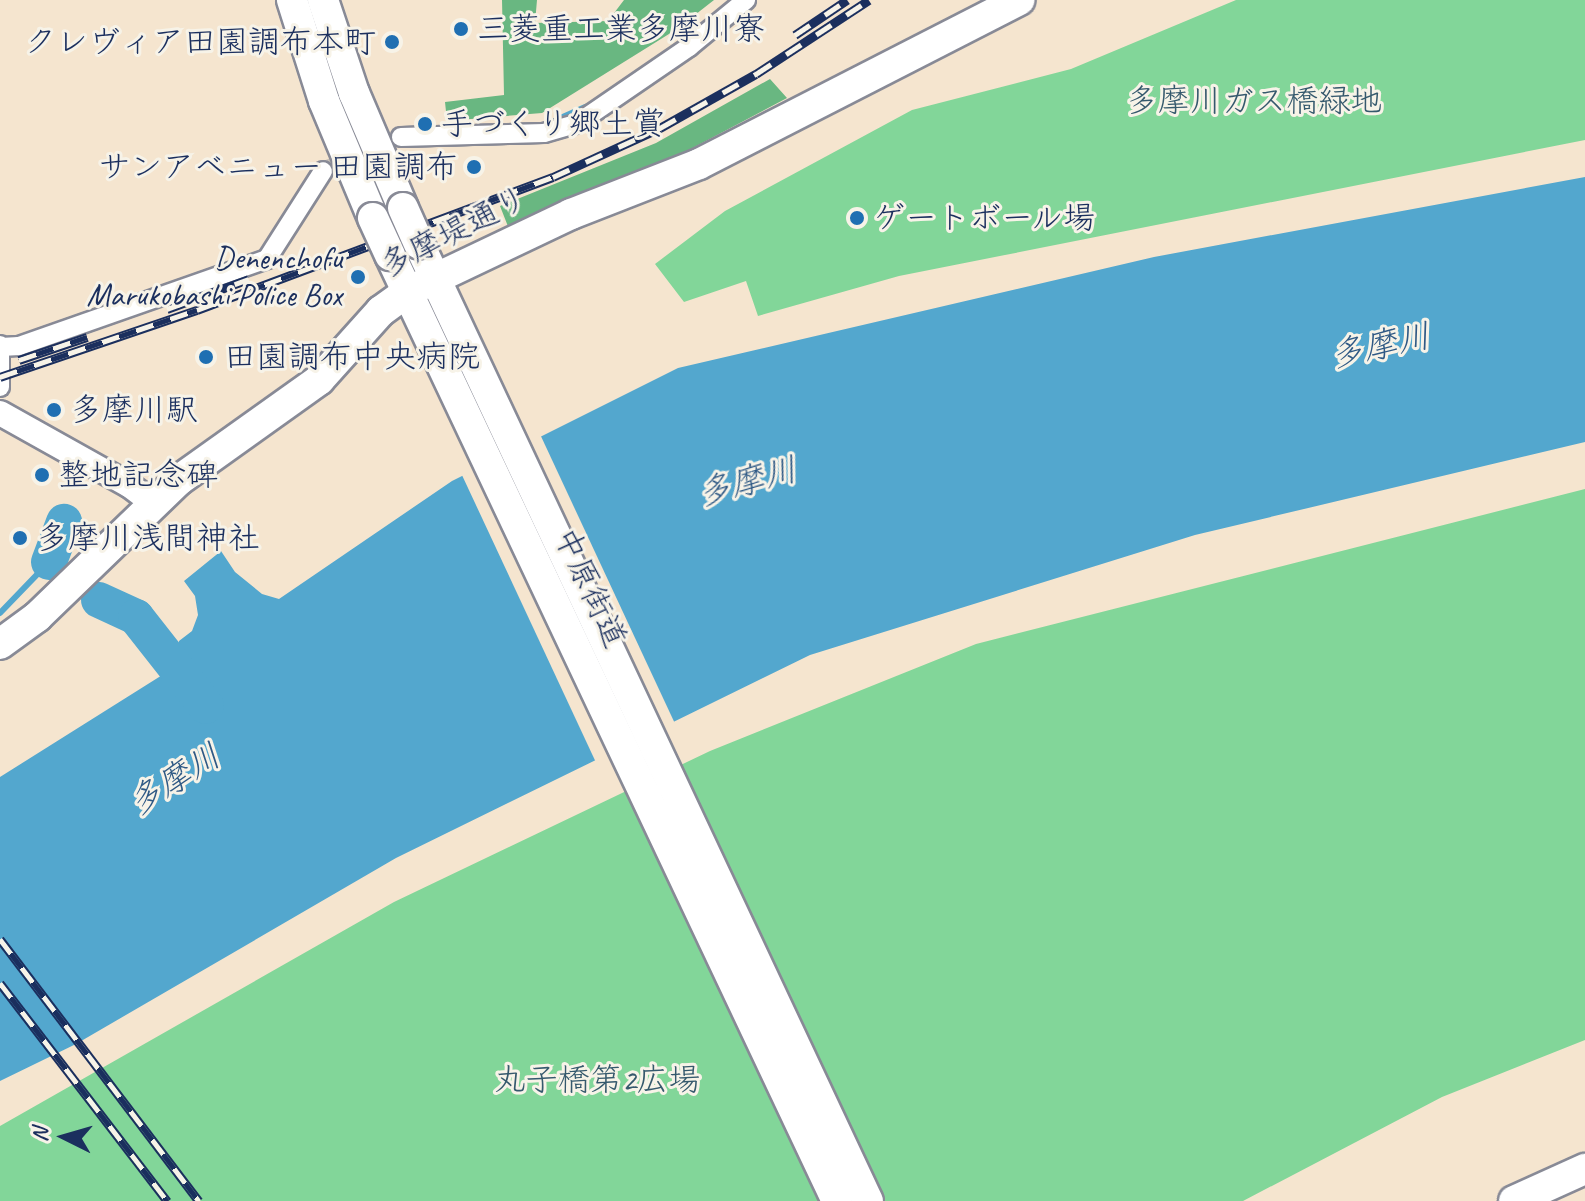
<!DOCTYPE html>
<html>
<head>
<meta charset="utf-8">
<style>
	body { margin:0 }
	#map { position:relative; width:1585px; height:1201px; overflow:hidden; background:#f5e5cf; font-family:Caveat,"Klee One",sans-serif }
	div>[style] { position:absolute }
	.green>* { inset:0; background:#82d699 }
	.forest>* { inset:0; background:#69b781 }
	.water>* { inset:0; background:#53a7ce }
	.pier>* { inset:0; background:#f5e5cf; transform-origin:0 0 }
	.stream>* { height:6px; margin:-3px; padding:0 3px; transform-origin:3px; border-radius:3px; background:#53a7ce }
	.river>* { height:36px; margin:-18px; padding:0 18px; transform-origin:18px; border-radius:18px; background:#53a7ce }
	.minor-tunnel>* { height:18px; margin-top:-9px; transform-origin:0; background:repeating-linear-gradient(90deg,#c9c1b8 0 18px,transparent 0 27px) }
	.roads { filter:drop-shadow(2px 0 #888a96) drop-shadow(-2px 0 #888a96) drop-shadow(0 2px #888a96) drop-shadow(0 -2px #888a96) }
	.minor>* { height:18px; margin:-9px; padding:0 9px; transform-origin:9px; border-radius:9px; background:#fff }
	.tertiary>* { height:24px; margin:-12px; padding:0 12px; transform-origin:12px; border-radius:12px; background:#fff }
	.primary>* { height:30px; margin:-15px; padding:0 15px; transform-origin:15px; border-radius:15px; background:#fff }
	.rail>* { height:9px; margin-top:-4.5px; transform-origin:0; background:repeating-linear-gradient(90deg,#f7f3e8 0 18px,#1b2f5e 0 36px); box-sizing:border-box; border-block:2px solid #1b2f5e }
	.bridges { filter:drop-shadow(2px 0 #888a96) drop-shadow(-2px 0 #888a96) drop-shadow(0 2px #888a96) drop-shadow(0 -2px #888a96) }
	.primary-bridge>* { height:30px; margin:-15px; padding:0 15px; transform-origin:15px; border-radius:15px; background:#fff }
	.dots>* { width:22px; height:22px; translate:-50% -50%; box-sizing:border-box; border:4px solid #f7f3e8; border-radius:50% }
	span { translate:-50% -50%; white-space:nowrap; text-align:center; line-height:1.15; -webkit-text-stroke:6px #f7f3e8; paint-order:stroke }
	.poi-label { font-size:32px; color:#1b2f5e }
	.left { translate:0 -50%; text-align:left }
	.right { translate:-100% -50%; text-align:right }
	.park-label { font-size:32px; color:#35596d }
	.street-label { font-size:32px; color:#1b2f5e }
	.water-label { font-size:34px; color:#2f5985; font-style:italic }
	.north { position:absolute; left:24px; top:1097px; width:80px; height:80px; -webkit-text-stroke:6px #f7f3e8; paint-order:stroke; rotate:275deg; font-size:22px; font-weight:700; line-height:32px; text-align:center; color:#1b2f5e }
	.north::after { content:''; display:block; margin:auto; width:28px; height:36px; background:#1b2f5e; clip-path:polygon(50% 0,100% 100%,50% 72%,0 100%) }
</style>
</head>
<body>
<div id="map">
	<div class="green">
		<div style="clip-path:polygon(1236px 0,1585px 0,1585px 140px,899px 276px,758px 316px,746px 281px,684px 302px,655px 264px,725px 211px,912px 110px,1071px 69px)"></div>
		<div style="clip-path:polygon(1585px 489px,1585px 1040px,1442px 1097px,1243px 1201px,0 1201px,0 1126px,394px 902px,710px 751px,976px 644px)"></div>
	</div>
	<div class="forest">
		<div style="clip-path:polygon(502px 0,537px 0,535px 23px,608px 21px,624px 0,714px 0,677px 29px,542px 113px,447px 121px,445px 102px,504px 95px)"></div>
		<div style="clip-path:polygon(770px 79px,787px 98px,668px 161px,509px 229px,500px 206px,656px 143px)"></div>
	</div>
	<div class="water">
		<div style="clip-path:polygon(1585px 177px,1585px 442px,1195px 535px,810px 655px,396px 858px,76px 1044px,0 1081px,0 777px,175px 667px,179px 641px,192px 631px,198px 615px,195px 596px,184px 581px,221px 551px,235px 572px,262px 594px,279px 599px,452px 481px,678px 368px,1154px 257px)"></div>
	</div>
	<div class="pier">
		<div style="left:539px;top:432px;width:323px;height:88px;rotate:65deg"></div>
	</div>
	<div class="stream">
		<div style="left:556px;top:120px;width:32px;rotate:-24deg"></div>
		<div style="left:0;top:613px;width:71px;rotate:-46.1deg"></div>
		<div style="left:49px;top:562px;width:8px;rotate:14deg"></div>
	</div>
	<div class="river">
		<div style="left:49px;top:562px;width:43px;rotate:-69.4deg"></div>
		<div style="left:99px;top:600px;width:41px;rotate:24.7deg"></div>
		<div style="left:136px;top:617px;width:113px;rotate:51.8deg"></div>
	</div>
	<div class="minor-tunnel">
		<div style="left:323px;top:171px;width:85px;rotate:-23.6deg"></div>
	</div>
	<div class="roads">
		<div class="minor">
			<div style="left:401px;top:137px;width:143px;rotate:-1.6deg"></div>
			<div style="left:544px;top:133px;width:35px;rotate:-16deg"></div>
			<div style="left:578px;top:123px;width:135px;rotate:-34.4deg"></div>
			<div style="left:689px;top:47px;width:74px;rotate:-39.5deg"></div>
			<div style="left:0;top:345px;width:42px;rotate:90deg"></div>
			<div style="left:1px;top:347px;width:18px;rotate:-3deg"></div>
			<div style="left:19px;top:346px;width:263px;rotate:-19.3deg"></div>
			<div style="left:267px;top:259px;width:104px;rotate:-57.5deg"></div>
		</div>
		<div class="tertiary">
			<div style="left:0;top:413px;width:148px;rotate:29.2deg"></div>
			<div style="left:129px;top:485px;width:31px;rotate:37deg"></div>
		</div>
		<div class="primary">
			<div style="left:292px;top:0;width:106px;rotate:72.4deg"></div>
			<div style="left:324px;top:101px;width:127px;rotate:67.3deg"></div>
			<div style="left:323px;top:0;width:98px;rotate:71.6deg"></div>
			<div style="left:354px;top:93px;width:125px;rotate:66.9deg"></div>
			<div style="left:419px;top:244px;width:1057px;rotate:64.87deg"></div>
			<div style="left:390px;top:255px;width:1046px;rotate:64.71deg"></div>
			<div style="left:0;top:644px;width:46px;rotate:-36.1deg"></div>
			<div style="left:37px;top:617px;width:197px;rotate:-44deg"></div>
			<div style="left:179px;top:480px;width:172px;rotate:-35.5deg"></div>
			<div style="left:319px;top:380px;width:93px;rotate:-48.1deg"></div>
			<div style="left:381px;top:311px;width:34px;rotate:-36deg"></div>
			<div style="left:409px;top:291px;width:179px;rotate:-25.4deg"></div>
			<div style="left:571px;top:214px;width:137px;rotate:-21.3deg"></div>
			<div style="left:699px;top:164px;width:360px;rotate:-27.1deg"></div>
			<div style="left:1514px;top:1201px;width:78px;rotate:-24.3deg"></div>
		</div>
	</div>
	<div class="rail">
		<div style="left:795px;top:35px;width:63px;rotate:-33.9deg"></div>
		<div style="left:167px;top:309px;width:87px;rotate:-20.1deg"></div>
		<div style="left:19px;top:360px;width:72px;rotate:-18.7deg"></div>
		<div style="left:0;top:377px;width:208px;rotate:-18.8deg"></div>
		<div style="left:197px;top:310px;width:380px;rotate:-20.5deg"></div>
		<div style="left:553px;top:177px;width:118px;rotate:-24.6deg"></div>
		<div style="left:660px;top:128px;width:110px;rotate:-29.4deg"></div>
		<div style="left:756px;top:74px;width:135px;rotate:-33.2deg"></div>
		<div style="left:0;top:939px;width:329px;rotate:52.8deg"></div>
		<div style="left:0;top:983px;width:275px;rotate:52.5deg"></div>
	</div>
	<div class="bridges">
		<div class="primary-bridge">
			<div style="left:403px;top:208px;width:39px;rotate:66deg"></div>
			<div style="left:373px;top:218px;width:41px;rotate:65.3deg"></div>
		</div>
	</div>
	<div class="dots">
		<div style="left:461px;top:29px;background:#1f6fb2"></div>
		<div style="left:392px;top:42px;background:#1f6fb2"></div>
		<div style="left:425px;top:124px;background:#1f6fb2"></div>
		<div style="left:474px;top:167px;background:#1f6fb2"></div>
		<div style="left:857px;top:218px;background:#1f6fb2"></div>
		<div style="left:358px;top:277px;background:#1f6fb2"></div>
		<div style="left:206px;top:357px;background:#1f6fb2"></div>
		<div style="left:54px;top:410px;background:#1f6fb2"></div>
		<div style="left:42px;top:475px;background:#1f6fb2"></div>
		<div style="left:20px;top:538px;background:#1f6fb2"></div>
	</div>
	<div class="poi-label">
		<span class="left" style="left:477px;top:29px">三菱重工業多摩川寮</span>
		<span class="right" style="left:376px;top:42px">クレヴィア田園調布本町</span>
		<span class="left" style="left:441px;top:124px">手づくり郷土賞</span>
		<span class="right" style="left:458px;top:167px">サンアベニュー 田園調布</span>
		<span class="left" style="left:873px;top:218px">ゲートボール場</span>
		<span class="right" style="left:342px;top:277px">Denenchofu<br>Marukobashi Police Box</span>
		<span class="left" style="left:224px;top:357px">田園調布中央病院</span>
		<span class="left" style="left:70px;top:410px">多摩川駅</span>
		<span class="left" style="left:58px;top:475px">整地記念碑</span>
		<span class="left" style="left:36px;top:538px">多摩川浅間神社</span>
	</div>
	<div class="park-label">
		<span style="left:1254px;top:101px">多摩川ガス橋緑地</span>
		<span style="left:597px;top:1080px">丸子橋第2広場</span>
	</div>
	<div class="street-label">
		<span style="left:454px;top:232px;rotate:-27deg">多摩堤通り</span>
		<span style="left:590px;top:588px;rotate:65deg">中原街道</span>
	</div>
	<div class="water-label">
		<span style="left:1380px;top:345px;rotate:-12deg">多摩川</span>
		<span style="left:747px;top:481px;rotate:-15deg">多摩川</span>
		<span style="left:174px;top:779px;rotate:-32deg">多摩川</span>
	</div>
	<div class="north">N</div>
</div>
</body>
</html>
